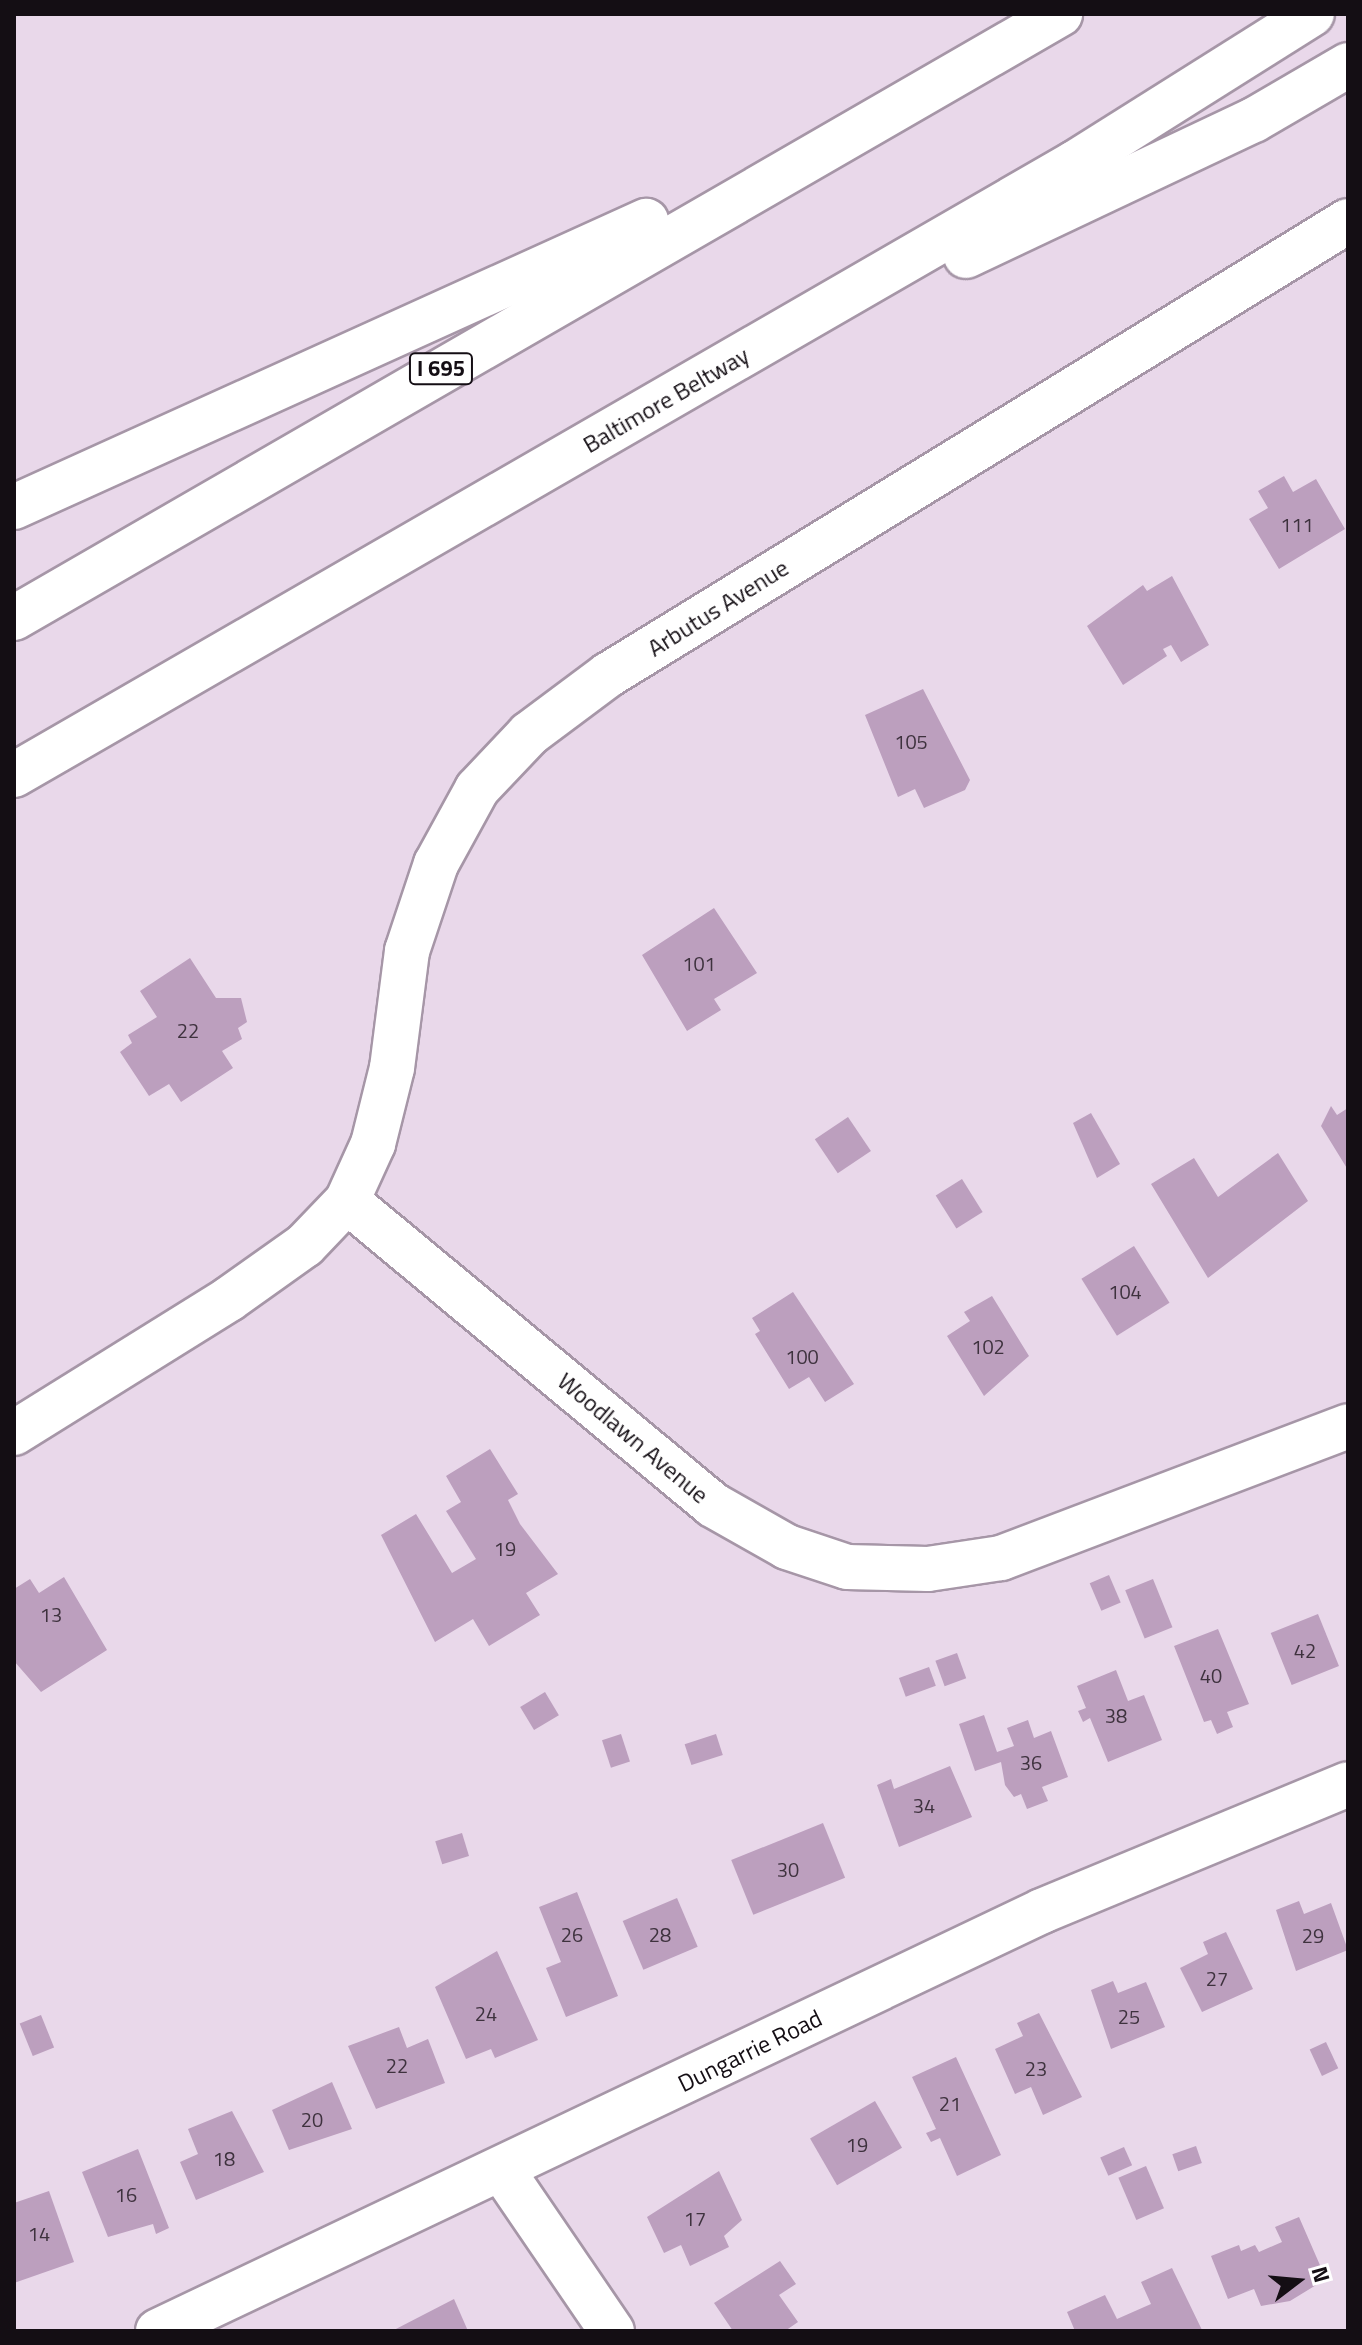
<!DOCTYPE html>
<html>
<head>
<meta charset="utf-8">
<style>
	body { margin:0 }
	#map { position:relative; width:1362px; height:2345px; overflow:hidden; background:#e9d8ea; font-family:"Titillium Web",sans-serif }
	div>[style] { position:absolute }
	.building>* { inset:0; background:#bc9fbe; transform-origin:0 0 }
	.roads { filter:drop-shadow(2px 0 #a696a7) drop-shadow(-2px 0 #a696a7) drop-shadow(0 2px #a696a7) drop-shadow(0 -2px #a696a7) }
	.minor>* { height:44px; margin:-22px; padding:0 22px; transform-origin:22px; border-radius:22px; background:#fff }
	.highway>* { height:44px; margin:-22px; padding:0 22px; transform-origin:22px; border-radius:22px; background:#fff }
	span { translate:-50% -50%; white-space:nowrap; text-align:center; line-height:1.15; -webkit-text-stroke:7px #fff; paint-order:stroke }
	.number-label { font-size:20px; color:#3e323e }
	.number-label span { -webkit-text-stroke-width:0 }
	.shield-label span { padding:2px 6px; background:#fff; border:2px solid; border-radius:6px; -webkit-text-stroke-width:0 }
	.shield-label { font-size:22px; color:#140e14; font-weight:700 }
	.street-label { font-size:24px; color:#140e14 }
	.frame { position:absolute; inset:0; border:16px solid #140e14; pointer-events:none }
	.north { position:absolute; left:1258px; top:2241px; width:80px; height:80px; -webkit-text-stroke:6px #fff; paint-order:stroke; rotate:74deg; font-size:22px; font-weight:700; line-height:32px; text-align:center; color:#140e14 }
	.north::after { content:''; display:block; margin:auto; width:28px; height:36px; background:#140e14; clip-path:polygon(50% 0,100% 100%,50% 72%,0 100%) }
</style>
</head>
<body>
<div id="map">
	<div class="building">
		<div style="clip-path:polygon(1284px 476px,1293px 492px,1316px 479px,1345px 529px,1279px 569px,1249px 519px,1268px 508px,1258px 491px)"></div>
		<div style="clip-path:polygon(1172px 576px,1209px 645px,1181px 662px,1171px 645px,1163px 649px,1167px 656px,1123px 685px,1087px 626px,1143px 585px,1147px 591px)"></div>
		<div style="clip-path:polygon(923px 689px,970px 780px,965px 790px,924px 808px,915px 789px,898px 797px,865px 715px)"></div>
		<div style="clip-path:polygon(714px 908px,757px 973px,714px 999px,721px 1010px,687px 1031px,642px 955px)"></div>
		<div style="clip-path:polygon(190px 958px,216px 998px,241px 998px,247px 1022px,238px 1028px,242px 1039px,222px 1051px,233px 1068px,181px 1102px,169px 1084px,149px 1096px,120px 1052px,132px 1043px,128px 1035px,157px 1017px,140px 991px)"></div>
		<div style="clip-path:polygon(1331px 1106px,1337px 1115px,1348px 1108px,1348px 1170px,1321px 1126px)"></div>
		<div style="clip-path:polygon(1091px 1113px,1120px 1164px,1097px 1178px,1073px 1123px)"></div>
		<div style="left:848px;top:1117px;width:41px;height:40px;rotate:56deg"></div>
		<div style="clip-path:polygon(1278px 1153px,1308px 1201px,1208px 1278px,1151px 1184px,1194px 1158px,1218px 1197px)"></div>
		<div style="left:962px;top:1179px;width:39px;height:31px;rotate:58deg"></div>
		<div style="left:1134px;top:1246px;width:67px;height:62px;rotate:58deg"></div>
		<div style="clip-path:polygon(793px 1292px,854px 1384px,825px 1402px,809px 1377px,789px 1389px,755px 1334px,760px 1331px,752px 1318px)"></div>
		<div style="clip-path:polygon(992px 1296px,1029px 1356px,984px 1396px,947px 1336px,970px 1321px,964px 1312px)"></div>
		<div style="clip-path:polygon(490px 1449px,518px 1494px,508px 1500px,520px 1524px,558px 1574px,526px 1593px,540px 1615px,489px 1646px,473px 1619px,435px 1642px,381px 1535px,416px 1514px,452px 1573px,476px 1559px,446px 1511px,461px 1502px,446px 1476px)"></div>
		<div style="left:1109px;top:1575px;width:30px;height:21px;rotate:67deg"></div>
		<div style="clip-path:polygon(64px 1577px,107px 1650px,41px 1692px,14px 1661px,14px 1589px,30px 1579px,39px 1593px)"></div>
		<div style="left:1153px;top:1579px;width:52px;height:30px;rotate:68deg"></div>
		<div style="left:1318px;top:1614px;width:56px;height:51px;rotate:68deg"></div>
		<div style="clip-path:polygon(1218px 1629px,1249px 1704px,1227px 1712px,1233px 1727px,1217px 1734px,1211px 1720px,1204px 1722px,1174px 1646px)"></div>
		<div style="left:957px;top:1653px;width:27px;height:23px;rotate:70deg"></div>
		<div style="left:929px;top:1667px;width:20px;height:32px;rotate:70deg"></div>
		<div style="clip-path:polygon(1116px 1670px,1128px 1701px,1144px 1695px,1162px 1740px,1108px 1762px,1090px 1718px,1083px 1722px,1078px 1711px,1086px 1708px,1077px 1686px)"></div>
		<div style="left:545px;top:1692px;width:27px;height:29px;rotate:59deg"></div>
		<div style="clip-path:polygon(984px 1715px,997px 1752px,1014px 1746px,1007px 1728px,1028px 1720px,1034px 1738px,1051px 1731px,1068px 1777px,1042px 1787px,1048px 1801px,1027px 1809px,1021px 1794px,1014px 1797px,1005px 1785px,1001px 1762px,975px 1771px,959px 1724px)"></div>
		<div style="left:621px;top:1734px;width:29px;height:20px;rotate:72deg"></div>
		<div style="left:716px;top:1734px;width:22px;height:33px;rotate:72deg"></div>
		<div style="clip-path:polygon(950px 1766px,972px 1817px,899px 1847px,877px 1785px,891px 1779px,894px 1789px)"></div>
		<div style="left:823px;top:1823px;width:59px;height:99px;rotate:68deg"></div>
		<div style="left:462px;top:1833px;width:24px;height:28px;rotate:73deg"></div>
		<div style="clip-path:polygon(577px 1892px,618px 1996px,566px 2017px,546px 1968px,561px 1962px,539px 1907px)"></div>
		<div style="left:677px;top:1898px;width:53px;height:59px;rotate:67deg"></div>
		<div style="clip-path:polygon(1299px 1901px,1304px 1914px,1331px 1903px,1348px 1950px,1296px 1971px,1276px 1910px)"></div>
		<div style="clip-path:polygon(1226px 1932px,1253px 1989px,1202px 2012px,1180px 1968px,1208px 1954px,1203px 1942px)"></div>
		<div style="clip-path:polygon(497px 1951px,538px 2040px,495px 2058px,491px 2049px,466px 2059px,435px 1987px)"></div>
		<div style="clip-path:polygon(1113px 1981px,1118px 1993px,1146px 1982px,1165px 2027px,1111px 2049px,1091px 1990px)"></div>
		<div style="clip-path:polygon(1039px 2013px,1082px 2097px,1043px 2115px,1031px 2087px,1015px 2094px,995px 2049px,1023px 2036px,1017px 2023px)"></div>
		<div style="left:41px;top:2015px;width:35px;height:23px;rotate:68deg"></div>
		<div style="clip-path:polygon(399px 2027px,407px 2048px,428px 2039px,445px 2083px,376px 2109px,348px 2046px)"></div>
		<div style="left:1326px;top:2042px;width:29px;height:18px;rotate:65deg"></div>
		<div style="clip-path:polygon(956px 2057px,1001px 2155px,957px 2176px,940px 2138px,931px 2142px,926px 2133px,936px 2129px,912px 2077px)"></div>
		<div style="clip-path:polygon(332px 2082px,352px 2129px,289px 2150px,272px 2110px)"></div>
		<div style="left:875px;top:2101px;width:54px;height:75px;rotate:60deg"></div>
		<div style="clip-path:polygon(232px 2111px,264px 2172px,196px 2200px,180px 2162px,198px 2154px,188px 2129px)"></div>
		<div style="left:1196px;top:2146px;width:18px;height:25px;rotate:71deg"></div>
		<div style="left:1124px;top:2147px;width:20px;height:26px;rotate:66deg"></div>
		<div style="clip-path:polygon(138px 2149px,169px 2228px,156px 2234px,153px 2224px,108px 2237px,82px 2172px)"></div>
		<div style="left:1146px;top:2166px;width:46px;height:30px;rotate:67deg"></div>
		<div style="clip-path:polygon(719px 2171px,742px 2220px,724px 2236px,729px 2247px,690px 2266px,681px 2245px,664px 2253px,647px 2217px)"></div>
		<div style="clip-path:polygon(49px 2191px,74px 2262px,14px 2283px,14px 2203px)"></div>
		<div style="clip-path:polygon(1299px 2217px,1326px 2279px,1290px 2301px,1261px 2306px,1254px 2289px,1228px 2299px,1211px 2256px,1239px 2245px,1241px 2251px,1255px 2245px,1259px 2252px,1282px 2242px,1275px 2227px)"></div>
		<div style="clip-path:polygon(780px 2261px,796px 2284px,779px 2295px,798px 2322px,785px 2331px,733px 2331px,714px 2303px)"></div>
		<div style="clip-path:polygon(1172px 2268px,1202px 2330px,1075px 2331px,1067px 2312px,1105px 2295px,1117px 2319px,1151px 2304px,1141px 2282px)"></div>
		<div style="clip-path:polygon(454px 2299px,468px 2331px,392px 2331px)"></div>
	</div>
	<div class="roads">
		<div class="minor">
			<div style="left:347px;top:1201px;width:476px;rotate:39.7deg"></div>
			<div style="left:713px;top:1505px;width:85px;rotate:29.6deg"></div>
			<div style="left:787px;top:1547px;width:63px;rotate:18.4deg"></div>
			<div style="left:847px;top:1567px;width:81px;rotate:1.4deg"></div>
			<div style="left:928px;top:1569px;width:74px;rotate:-8.6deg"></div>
			<div style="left:1001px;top:1558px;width:371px;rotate:-20.8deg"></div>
			<div style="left:14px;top:1433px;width:253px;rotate:-31.9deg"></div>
			<div style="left:229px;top:1299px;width:93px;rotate:-35.4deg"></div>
			<div style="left:305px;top:1245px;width:61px;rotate:-46.3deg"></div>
			<div style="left:347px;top:1201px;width:63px;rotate:-65.5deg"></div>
			<div style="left:373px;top:1144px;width:78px;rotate:-76deg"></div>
			<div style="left:392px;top:1068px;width:118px;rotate:-82.7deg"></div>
			<div style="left:407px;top:951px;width:92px;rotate:-71.6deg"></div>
			<div style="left:436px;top:864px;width:85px;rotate:-61.3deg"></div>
			<div style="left:477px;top:789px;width:76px;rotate:-46.6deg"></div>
			<div style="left:529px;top:734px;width:99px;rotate:-36.8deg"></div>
			<div style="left:608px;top:675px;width:868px;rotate:-31.53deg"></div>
			<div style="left:502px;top:2170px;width:195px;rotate:55.7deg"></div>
			<div style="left:158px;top:2331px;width:979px;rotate:-25.41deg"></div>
			<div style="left:1042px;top:1911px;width:331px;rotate:-22.5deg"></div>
		</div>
		<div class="highway">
			<div style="left:966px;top:256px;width:318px;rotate:-25.3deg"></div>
			<div style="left:1254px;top:120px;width:109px;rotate:-30.3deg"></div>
			<div style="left:14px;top:507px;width:694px;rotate:-24.35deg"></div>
			<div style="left:14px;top:618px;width:1208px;rotate:-30deg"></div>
			<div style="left:14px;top:775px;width:1225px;rotate:-29.98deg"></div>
			<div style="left:1075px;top:163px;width:280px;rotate:-32.2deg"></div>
		</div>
	</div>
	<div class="number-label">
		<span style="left:1297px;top:524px">111</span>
		<span style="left:911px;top:741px">105</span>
		<span style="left:699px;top:963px">101</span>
		<span style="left:188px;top:1030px">22</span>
		<span style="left:1125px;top:1291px">104</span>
		<span style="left:988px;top:1346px">102</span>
		<span style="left:802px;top:1356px">100</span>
		<span style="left:505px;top:1548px">19</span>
		<span style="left:51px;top:1614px">13</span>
		<span style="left:1305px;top:1650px">42</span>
		<span style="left:1211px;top:1675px">40</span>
		<span style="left:1116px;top:1715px">38</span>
		<span style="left:1031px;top:1762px">36</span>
		<span style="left:924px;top:1805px">34</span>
		<span style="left:788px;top:1869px">30</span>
		<span style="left:572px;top:1934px">26</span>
		<span style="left:660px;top:1934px">28</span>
		<span style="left:1313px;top:1935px">29</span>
		<span style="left:1217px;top:1978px">27</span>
		<span style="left:486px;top:2013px">24</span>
		<span style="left:1129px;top:2016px">25</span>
		<span style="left:397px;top:2065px">22</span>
		<span style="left:1036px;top:2068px">23</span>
		<span style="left:950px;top:2103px">21</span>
		<span style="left:312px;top:2119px">20</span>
		<span style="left:857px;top:2144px">19</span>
		<span style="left:224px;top:2158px">18</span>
		<span style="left:126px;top:2194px">16</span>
		<span style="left:695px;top:2218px">17</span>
		<span style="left:39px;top:2233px">14</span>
	</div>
	<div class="shield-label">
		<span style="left:441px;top:369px">I 695</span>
	</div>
	<div class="street-label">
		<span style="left:666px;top:400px;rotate:-30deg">Baltimore Beltway</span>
		<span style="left:718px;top:608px;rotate:-32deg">Arbutus Avenue</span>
		<span style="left:633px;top:1438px;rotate:40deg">Woodlawn Avenue</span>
		<span style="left:750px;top:2051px;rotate:-26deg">Dungarrie Road</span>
	</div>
	<div class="frame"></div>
	<div class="north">N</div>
</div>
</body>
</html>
